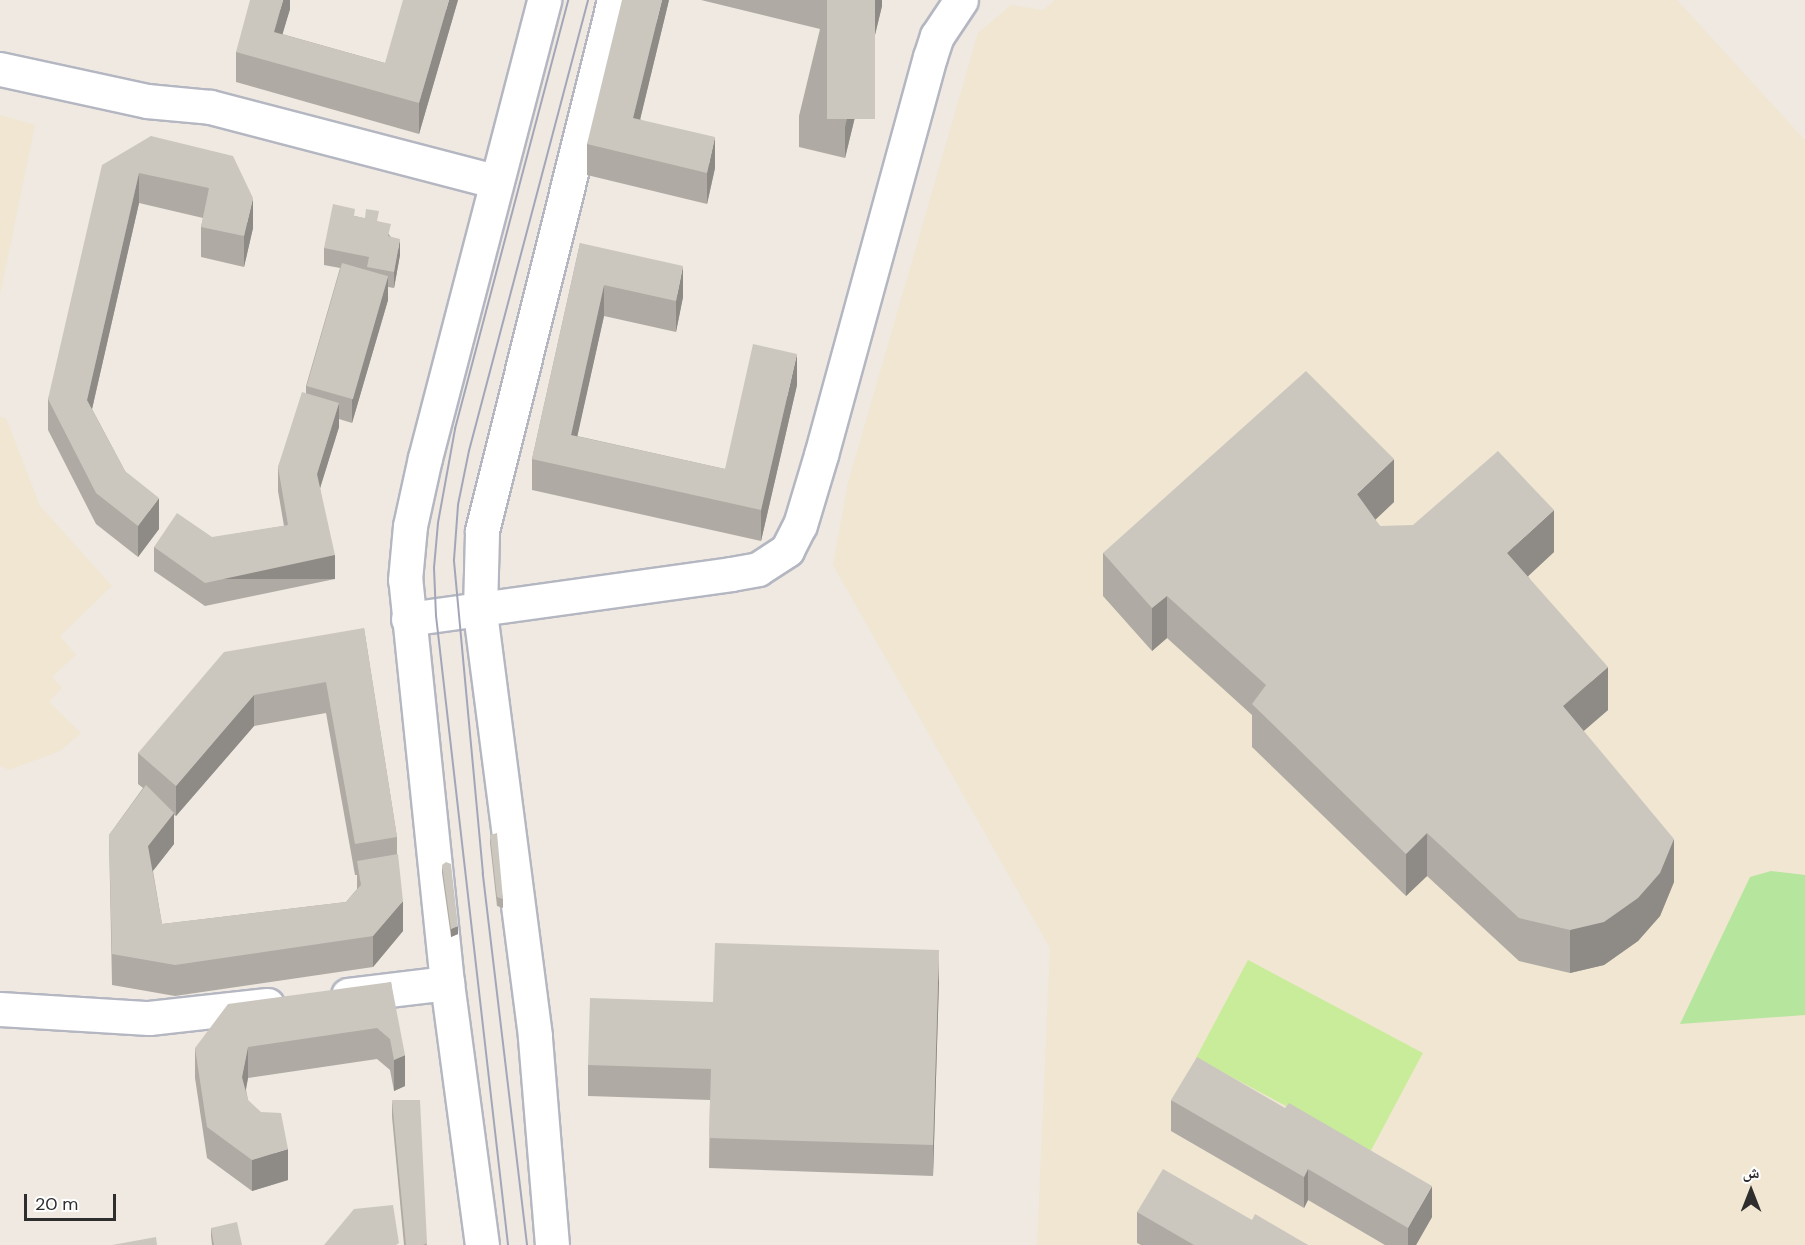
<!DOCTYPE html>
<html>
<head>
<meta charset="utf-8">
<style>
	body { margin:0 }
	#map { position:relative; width:1805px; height:1245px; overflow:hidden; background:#efe9e1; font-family:"DM Sans","Noto Naskh Arabic",sans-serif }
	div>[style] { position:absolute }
	.education>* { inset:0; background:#f0e6d1 }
	.green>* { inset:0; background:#b6e59e }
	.pitch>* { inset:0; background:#c9ec9a; transform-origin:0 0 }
	.roads { filter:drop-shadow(2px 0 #b4b7c1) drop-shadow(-2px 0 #b4b7c1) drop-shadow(0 2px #b4b7c1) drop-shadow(0 -2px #b4b7c1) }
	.minor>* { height:33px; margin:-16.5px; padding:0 16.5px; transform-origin:16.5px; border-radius:16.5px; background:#fff }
	.tram>* { height:1.5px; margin:-0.75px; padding:0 0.75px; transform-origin:0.75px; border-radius:0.75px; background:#a3a6b8 }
	.wall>* { inset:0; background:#afaba4 }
	.shaded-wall>* { inset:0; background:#8e8b86; transform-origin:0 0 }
	.building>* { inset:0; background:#cbc7bf; transform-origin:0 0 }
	span { translate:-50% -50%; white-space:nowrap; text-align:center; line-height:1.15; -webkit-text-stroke:4.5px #fff; paint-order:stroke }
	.north { position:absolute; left:1721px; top:1161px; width:60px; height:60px; -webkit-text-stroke:4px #fff; paint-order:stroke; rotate:0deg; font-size:16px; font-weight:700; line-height:24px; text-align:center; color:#2e2e2e }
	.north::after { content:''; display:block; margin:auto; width:21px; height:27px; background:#2e2e2e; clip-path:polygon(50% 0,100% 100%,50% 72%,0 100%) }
	.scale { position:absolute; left:24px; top:1194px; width:92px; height:27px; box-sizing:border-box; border:3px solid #2e2e2e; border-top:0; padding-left:8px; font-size:18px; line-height:21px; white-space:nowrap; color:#2e2e2e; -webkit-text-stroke:4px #fff; paint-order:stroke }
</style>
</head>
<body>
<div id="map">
	<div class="education">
		<div style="clip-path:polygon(1055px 0,1677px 0,1805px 140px,1805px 1245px,1037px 1245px,1050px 948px,833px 565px,848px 483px,978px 33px,1011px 5px,1043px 10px)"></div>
		<div style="clip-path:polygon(0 115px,35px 125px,0 295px)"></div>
		<div style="clip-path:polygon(0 417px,6px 418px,40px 506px,112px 586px,60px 636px,76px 655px,52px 677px,62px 688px,49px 702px,81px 733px,60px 751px,9px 770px,0 766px)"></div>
	</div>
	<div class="green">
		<div style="clip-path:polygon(1771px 871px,1805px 875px,1805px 1015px,1680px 1024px,1750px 877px)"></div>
	</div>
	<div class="pitch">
		<div style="left:1248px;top:960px;width:198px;height:111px;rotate:28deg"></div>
	</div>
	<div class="roads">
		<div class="minor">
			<div style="left:0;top:69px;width:150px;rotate:12.3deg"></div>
			<div style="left:147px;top:101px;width:63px;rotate:5.4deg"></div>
			<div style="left:210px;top:107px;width:294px;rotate:14.6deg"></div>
			<div style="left:408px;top:619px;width:326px;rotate:-7.9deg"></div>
			<div style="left:731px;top:574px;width:27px;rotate:-10deg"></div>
			<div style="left:758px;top:569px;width:35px;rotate:-33deg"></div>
			<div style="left:787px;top:550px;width:28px;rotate:-63deg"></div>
			<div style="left:800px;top:525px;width:73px;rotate:-73.3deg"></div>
			<div style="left:821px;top:455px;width:413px;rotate:-74.7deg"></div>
			<div style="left:930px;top:57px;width:22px;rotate:-72deg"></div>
			<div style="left:937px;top:36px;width:43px;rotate:-56.3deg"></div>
			<div style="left:348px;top:995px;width:100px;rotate:-6.9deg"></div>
			<div style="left:0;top:1009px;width:149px;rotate:3.5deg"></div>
			<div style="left:149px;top:1018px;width:119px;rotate:-6.3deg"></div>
			<div style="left:482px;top:1245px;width:264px;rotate:-97.6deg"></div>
			<div style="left:447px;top:983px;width:405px;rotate:-95.9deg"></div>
			<div style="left:405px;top:580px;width:54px;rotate:-84.7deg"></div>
			<div style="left:410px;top:526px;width:70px;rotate:-77.6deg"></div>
			<div style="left:425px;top:458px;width:473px;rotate:-75.4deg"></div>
			<div style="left:552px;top:1245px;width:210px;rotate:-94.7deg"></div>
			<div style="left:535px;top:1036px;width:430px;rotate:-97.4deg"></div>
			<div style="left:480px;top:610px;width:79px;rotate:-88.5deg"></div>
			<div style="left:482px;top:531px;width:547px;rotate:-76.04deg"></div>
		</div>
	</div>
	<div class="tram">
		<div style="left:508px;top:1245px;width:633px;rotate:-96.53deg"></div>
		<div style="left:436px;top:616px;width:48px;rotate:-92.4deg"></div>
		<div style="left:434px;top:568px;width:45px;rotate:-84.9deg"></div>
		<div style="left:438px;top:523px;width:96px;rotate:-79.7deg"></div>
		<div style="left:455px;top:429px;width:444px;rotate:-75.2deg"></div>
		<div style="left:527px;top:1245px;width:374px;rotate:-96.8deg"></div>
		<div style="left:483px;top:874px;width:315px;rotate:-95.3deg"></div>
		<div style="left:454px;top:560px;width:55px;rotate:-85.8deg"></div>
		<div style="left:458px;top:505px;width:55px;rotate:-78.5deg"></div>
		<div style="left:469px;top:451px;width:466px;rotate:-75.2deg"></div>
	</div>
	<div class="wall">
		<div style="clip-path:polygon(290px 0,290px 9px,282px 34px,385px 63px,458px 0,419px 134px,236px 82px,236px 52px)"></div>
		<div style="clip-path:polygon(669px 0,640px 119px,715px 168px,707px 204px,587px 175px,587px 144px)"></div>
		<div style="clip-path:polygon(701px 0,882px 0,882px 6px,845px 158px,799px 147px,799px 116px,820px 29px)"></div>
		<div style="clip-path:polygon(151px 136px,253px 228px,244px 267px,201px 257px,201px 227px,203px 218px,139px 203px,92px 409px,125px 471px,159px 529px,138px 557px,96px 524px,48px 430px,48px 399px)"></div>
		<div style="clip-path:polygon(355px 216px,379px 222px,391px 237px,400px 255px,394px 288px,388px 287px,388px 300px,352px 423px,339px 419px,339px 427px,320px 488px,335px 579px,205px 606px,154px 571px,154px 547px,284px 526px,278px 491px,278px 467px,306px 393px,306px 386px,340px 268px,324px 265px,324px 248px)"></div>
		<div style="clip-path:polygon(580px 243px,683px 297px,676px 332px,604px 316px,577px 436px,725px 469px,797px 385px,761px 541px,532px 490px,532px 459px)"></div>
		<div style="clip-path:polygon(1394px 502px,1375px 520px,1380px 526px,1554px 552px,1528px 576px,1608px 710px,1583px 731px,1674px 882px,1660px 916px,1638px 941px,1604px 965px,1570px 973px,1519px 961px,1427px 876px,1406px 896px,1252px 747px,1252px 715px,1167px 638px,1152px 651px,1103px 596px,1103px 553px)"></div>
		<div style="clip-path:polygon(evenodd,364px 628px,397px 837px,397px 855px,403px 931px,373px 967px,175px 996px,112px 985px,109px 835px,143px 788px,138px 784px,138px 753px,364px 628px,326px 713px,355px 875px,357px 875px,357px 889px,346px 902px,162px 924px,153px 871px,174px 844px,174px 815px,176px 816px,254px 726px,326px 713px)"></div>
		<div style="clip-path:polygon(490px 835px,503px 899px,503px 908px,497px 906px,490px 843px)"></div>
		<div style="clip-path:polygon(442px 865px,458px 934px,451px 937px,442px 873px)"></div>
		<div style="clip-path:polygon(939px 981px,933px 1176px,709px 1168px,710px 1100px,588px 1096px,588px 1065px,713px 1002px)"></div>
		<div style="clip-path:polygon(391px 982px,405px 1086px,394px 1091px,390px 1070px,377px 1059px,248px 1078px,246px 1090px,248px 1100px,288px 1180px,252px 1191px,207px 1158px,195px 1078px,195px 1048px)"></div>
		<div style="clip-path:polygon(392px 1100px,427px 1245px,404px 1245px,392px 1117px)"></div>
		<div style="clip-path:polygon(1171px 1100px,1432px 1217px,1416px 1245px,1385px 1245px,1308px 1200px,1304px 1208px,1171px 1131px)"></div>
		<div style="clip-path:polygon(1137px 1212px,1252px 1220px,1308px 1245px,1141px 1245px,1137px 1243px)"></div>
		<div style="clip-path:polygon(211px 1228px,242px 1245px,212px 1245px,211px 1236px)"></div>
	</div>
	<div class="shaded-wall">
		<div style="clip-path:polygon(283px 0,290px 0,290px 9px,274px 63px,274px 32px)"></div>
		<div style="clip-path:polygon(449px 0,458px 0,419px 134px,419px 103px)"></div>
		<div style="clip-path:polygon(662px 0,669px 0,633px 149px,633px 118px)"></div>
		<div style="clip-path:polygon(875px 0,882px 0,882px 6px,845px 158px,845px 127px)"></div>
		<div style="clip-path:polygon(715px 137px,715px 168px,707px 204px,707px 173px)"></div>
		<div style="clip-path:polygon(139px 173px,139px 203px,87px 431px,87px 400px)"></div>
		<div style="clip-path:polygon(253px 198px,253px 228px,244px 267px,244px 236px)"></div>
		<div style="clip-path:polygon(400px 239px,400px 255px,394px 288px,394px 272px)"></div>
		<div style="clip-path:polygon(683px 266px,683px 297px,676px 332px,676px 301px)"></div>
		<div style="clip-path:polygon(388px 276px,388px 300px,352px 423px,352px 399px)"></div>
		<div style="clip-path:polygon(604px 285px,604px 316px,571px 465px,571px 435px)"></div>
		<div style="clip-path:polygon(797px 354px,797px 385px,761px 541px,761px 510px)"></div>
		<div style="clip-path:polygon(339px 403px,339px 427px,317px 498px,317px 474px)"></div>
		<div style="clip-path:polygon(1394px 459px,1394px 502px,1357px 537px,1357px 494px)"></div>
		<div style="clip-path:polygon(159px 498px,159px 529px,138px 557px,138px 526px)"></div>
		<div style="clip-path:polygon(1554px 510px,1554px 552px,1507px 596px,1507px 553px)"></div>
		<div style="left:335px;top:555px;width:24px;height:133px;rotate:90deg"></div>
		<div style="clip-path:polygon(1167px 596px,1167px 638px,1152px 651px,1152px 608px)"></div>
		<div style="clip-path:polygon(1608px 667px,1608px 710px,1563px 749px,1563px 706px)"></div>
		<div style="clip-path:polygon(254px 695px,254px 726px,176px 816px,176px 786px)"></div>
		<div style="clip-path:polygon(174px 813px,174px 844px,148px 877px,148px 846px)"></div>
		<div style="clip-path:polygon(1427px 833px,1427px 876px,1406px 896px,1406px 854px)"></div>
		<div style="clip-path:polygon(1674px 839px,1674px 882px,1660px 916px,1638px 941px,1604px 965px,1570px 973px,1570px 930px)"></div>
		<div style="clip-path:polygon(403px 901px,403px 931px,373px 967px,373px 936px)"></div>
		<div style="clip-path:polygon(458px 926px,458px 934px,451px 937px,451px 929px)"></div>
		<div style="clip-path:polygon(939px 950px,939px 981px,933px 1176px,933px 1145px)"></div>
		<div style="clip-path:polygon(248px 1047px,248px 1078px,242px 1108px,242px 1077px)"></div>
		<div style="clip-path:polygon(405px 1055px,405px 1086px,394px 1091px,394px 1060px)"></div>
		<div style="clip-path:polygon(288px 1149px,288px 1180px,252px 1191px,252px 1160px)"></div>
		<div style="clip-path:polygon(1308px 1169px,1308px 1200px,1304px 1208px,1304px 1177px)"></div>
		<div style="clip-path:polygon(1432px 1186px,1432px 1217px,1416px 1245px,1408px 1245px,1408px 1228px)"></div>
	</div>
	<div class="building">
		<div style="clip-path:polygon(250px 0,283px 0,274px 32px,385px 63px,403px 0,449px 0,419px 103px,236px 52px)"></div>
		<div style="clip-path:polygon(622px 0,662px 0,633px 118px,715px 137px,707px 173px,587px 144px)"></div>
		<div style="left:827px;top:0;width:48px;height:119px"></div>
		<div style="clip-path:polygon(151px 136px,233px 156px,253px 198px,244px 236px,201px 227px,209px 188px,139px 173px,87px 400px,125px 471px,159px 498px,138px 526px,96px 493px,48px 399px,102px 165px)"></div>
		<div style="clip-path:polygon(333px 204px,355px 209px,354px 216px,365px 218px,366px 209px,379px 211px,377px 221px,391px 224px,388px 236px,400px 239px,394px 272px,367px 267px,369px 257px,324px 248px)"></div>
		<div style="clip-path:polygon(580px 243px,683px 266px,676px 301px,604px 285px,571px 435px,725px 469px,753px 344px,797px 354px,761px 510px,532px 459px)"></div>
		<div style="left:342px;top:263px;width:48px;height:128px;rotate:16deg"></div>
		<div style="clip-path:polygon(1306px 371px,1394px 459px,1357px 494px,1380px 526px,1413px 525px,1498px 451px,1554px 510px,1507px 553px,1608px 667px,1563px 706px,1674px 839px,1660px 873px,1638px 898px,1604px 922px,1570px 930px,1519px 918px,1427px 833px,1406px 854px,1252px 704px,1266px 685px,1167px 596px,1152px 608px,1103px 553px)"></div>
		<div style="clip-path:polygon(302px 392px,339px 403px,317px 474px,335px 555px,205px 583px,154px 547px,177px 513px,212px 537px,288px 525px,278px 467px)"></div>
		<div style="clip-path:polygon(364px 628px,397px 837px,355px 844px,326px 682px,254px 695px,176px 786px,138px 753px,224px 652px)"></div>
		<div style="clip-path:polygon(146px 785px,174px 813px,148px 846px,162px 924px,346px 902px,361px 885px,357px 861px,398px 854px,403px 901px,373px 936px,175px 965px,112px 954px,109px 835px)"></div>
		<div style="clip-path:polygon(497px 833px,503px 899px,497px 897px,490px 835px)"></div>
		<div style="clip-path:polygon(446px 862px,451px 864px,458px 926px,451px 929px,442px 865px)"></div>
		<div style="clip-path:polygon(715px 943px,939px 950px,933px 1145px,709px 1138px,711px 1069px,588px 1065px,590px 998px,713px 1002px)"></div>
		<div style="clip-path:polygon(391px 982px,405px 1055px,394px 1060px,390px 1039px,377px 1028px,248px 1047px,242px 1077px,248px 1100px,261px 1112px,281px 1113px,288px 1149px,252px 1160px,207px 1127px,195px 1048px,228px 1004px)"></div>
		<div style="clip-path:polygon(1197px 1057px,1285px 1108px,1289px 1103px,1432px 1186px,1408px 1228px,1308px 1169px,1304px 1177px,1171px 1100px)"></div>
		<div style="clip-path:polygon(392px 1100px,420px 1100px,427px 1243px,423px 1245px,406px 1245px)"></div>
		<div style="clip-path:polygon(1163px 1169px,1252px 1220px,1255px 1214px,1308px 1245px,1194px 1245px,1137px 1212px)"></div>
		<div style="clip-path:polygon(393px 1205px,399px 1243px,396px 1245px,324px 1245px,354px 1209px)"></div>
		<div style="clip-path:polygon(237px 1222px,242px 1245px,214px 1245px,211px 1228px)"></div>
		<div style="clip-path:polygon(156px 1237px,157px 1245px,112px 1245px)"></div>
	</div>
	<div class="north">ش</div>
	<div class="scale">20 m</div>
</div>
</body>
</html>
